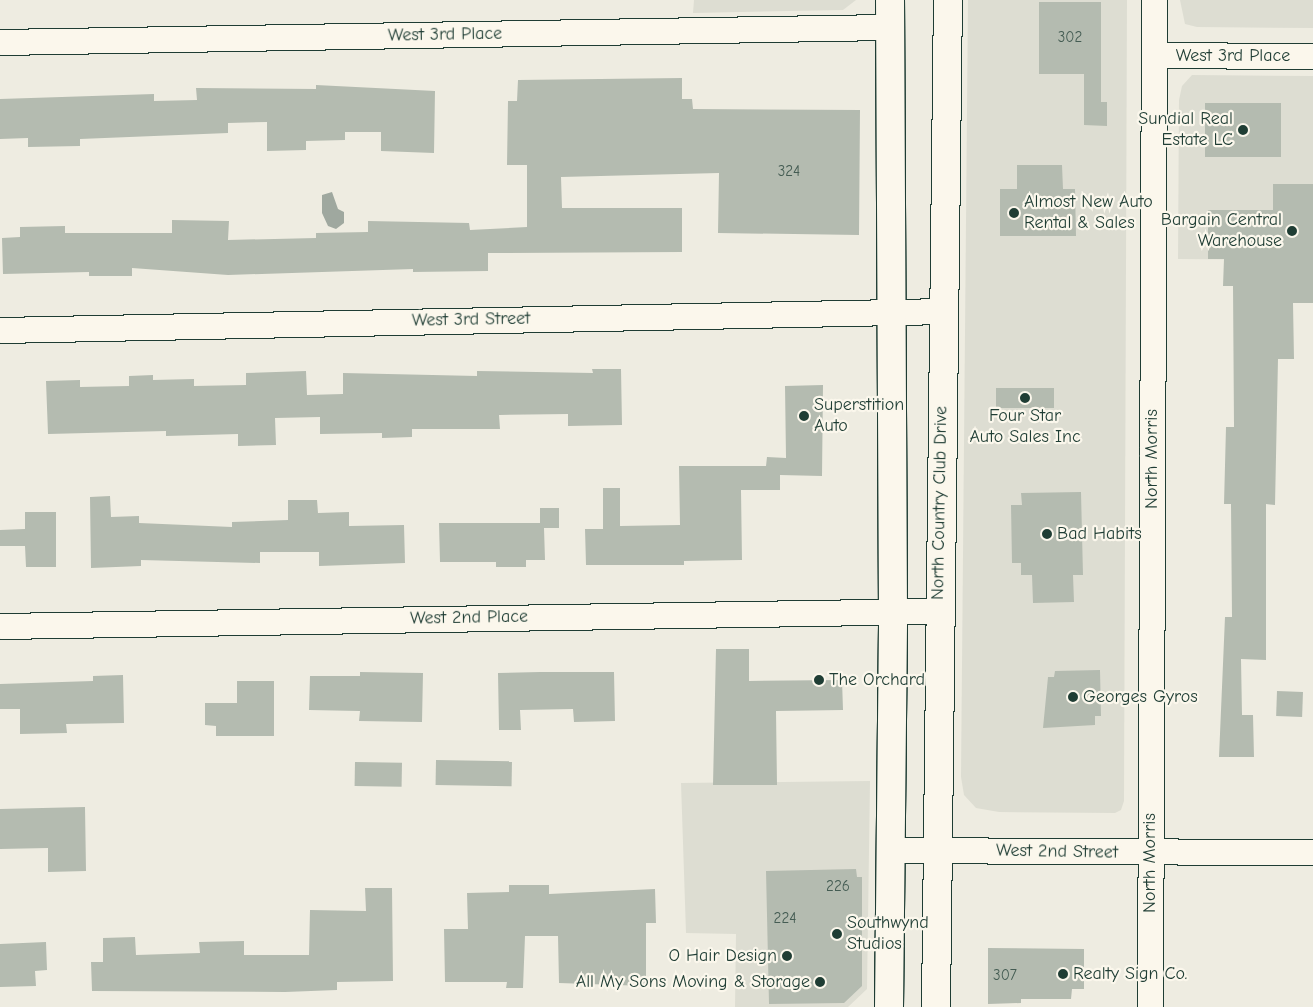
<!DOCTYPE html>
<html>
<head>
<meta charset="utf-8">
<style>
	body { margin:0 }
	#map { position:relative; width:1313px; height:1007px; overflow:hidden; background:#eeece1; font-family:"Comic Neue",sans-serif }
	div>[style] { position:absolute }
	.built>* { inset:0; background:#ddddd2 }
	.water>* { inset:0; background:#9fa89f }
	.building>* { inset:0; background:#b4bbb0; transform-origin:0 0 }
	.roads { filter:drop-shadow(1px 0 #1f3d34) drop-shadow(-1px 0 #1f3d34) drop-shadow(0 1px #1f3d34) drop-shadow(0 -1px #1f3d34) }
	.minor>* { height:25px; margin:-12.5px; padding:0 12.5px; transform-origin:12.5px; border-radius:12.5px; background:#fbf7ec }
	.primary>* { height:28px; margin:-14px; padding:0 14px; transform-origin:14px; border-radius:14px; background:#fbf7ec }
	.dots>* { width:14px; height:14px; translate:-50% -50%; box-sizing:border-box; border:2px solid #fbf7ec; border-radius:50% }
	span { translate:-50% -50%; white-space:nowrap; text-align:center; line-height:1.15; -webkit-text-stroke:4.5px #fbf7ec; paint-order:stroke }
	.number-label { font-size:15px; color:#445c53 }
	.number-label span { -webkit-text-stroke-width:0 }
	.street-label { font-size:18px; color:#1f3d34 }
	.poi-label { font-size:18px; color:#1f3d34 }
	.right { translate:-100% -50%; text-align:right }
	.left { translate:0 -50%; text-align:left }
</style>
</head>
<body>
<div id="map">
	<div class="built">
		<div style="clip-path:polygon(694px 0,856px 0,843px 10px,693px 13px)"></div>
		<div style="clip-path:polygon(968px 0,1127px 0,1124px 801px,1121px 810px,1115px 813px,999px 812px,976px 808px,964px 795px,961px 777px)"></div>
		<div style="clip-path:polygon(1180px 0,1313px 0,1313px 28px,1197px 27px,1185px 24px)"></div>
		<div style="clip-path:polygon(1192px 75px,1313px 76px,1313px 260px,1178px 259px,1179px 100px,1182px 86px)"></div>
		<div style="clip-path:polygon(870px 781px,867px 989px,848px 1007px,735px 1007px,736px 934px,686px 933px,681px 783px)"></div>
	</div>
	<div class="water">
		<div style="clip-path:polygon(332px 192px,338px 209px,344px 212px,344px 223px,336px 229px,328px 226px,322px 213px,322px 195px)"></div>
	</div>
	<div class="building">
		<div style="clip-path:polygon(1039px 2px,1101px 2px,1101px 102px,1107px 102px,1107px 126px,1084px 125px,1084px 74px,1039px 74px)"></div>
		<div style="clip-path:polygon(682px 78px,682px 99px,692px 99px,693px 109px,860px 110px,859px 235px,718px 233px,719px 173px,561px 177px,562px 208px,682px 208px,682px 252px,488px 253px,488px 271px,413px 272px,413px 269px,228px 275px,132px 268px,132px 276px,89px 276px,89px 272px,3px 274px,2px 238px,20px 237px,20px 227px,65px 226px,65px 233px,172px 233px,172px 220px,229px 221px,228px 240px,316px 238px,316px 233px,368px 232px,368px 221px,469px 223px,470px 230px,527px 227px,527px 165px,507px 165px,508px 101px,517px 101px,518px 80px)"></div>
		<div style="clip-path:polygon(316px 85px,435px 91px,434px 153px,381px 151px,381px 132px,345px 132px,345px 140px,306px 141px,306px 150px,267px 151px,267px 122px,228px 123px,228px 133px,80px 139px,80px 146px,28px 147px,28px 138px,0 139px,0 99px,154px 94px,154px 101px,197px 100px,196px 88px,316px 89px)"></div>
		<div style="left:1205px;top:103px;width:76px;height:54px"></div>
		<div style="clip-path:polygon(1017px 165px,1062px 165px,1063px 189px,1075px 189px,1076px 236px,1000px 236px,1000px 189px,1017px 189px)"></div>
		<div style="clip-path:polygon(1273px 184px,1313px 184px,1313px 303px,1293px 303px,1294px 359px,1278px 359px,1275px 505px,1266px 504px,1266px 660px,1241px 659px,1242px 715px,1253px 715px,1254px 757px,1219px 757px,1225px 617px,1232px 617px,1231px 504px,1224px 504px,1226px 427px,1234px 427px,1233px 286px,1223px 286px,1224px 259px,1208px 259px,1208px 210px,1273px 210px)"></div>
		<div style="clip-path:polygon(592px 369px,621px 369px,622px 425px,568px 426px,568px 414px,499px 415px,500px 429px,412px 429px,412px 437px,382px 438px,382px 433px,320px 434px,320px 417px,275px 418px,276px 445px,238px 446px,238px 434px,166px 436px,166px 431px,48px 434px,46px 381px,80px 380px,80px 387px,129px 386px,129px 376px,153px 375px,153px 380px,194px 379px,194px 386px,246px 385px,246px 373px,306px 371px,307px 395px,343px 394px,343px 373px,477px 376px,477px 371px,593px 373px)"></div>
		<div style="clip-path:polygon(823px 385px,822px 476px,780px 475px,780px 490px,741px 490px,742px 560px,684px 561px,684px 565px,586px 565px,585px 529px,603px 529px,603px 488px,620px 488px,620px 526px,680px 525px,679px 466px,766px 466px,767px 457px,786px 458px,785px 386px)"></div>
		<div style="left:996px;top:388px;width:58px;height:20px"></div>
		<div style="clip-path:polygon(1081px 492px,1083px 575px,1073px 575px,1074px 602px,1033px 603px,1032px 575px,1021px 575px,1021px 563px,1012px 563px,1011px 505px,1022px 505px,1021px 493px)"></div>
		<div style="clip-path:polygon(110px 496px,111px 517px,139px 516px,139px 523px,232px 527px,232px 522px,288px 520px,288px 500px,317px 500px,318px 513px,349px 512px,349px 526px,404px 525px,405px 563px,319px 566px,319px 552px,260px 552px,260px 563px,141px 560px,141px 566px,91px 568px,90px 497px)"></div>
		<div style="clip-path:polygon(540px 508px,559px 508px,559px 528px,544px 528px,545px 560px,526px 560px,526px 567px,496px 567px,496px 562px,440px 562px,439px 523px,540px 523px)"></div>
		<div style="clip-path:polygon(25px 512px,56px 512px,56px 567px,26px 567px,25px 546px,0 546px,0 530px,25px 529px)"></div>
		<div style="clip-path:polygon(716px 649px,749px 649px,749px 681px,842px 680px,843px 710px,776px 711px,777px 785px,713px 785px)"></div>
		<div style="clip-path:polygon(1100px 670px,1101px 716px,1095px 716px,1095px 725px,1043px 728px,1048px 677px,1054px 677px,1055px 671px)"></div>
		<div style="clip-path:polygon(360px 672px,423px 673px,422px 722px,359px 721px,360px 711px,309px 710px,310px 676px,360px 676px)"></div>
		<div style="clip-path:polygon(540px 672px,614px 672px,615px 721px,574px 722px,573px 709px,520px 710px,521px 730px,499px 730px,498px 673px)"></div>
		<div style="clip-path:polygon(123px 675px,124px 723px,66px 724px,67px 733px,20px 734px,20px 709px,0 709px,0 684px,93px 681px,93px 676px)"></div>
		<div style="clip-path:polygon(237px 681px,274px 681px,274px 736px,216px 736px,216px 726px,205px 725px,205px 703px,237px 703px)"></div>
		<div style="left:1277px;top:691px;width:26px;height:25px;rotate:2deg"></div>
		<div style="left:436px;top:760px;width:76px;height:25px;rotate:1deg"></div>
		<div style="left:355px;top:762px;width:47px;height:24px;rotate:1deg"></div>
		<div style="clip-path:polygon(85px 807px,86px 871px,48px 872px,48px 848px,0 849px,0 809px)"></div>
		<div style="clip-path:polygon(856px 869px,857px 877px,862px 877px,862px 986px,844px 1003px,769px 1004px,766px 871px)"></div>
		<div style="clip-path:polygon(509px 885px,549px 885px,549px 894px,655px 889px,656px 923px,646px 923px,646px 986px,559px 983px,558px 936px,525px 936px,523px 988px,506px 988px,507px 982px,445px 982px,444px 929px,468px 929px,467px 893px,509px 892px)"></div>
		<div style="clip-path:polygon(365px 888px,392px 888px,393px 981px,337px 982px,337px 990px,285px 992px,92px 991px,91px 962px,103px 962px,103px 938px,135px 937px,136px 955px,200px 953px,199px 942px,244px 941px,244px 955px,309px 955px,310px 910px,366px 911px)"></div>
		<div style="clip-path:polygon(46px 942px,47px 970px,35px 971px,36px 986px,0 987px,0 944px)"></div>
		<div style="clip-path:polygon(988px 948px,1084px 949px,1084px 989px,1072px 989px,1071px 999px,1021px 999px,1021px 1003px,988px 1004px)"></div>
	</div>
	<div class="roads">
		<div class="minor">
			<div style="left:0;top:42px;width:890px;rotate:-0.97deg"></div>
			<div style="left:1154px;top:55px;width:159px;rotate:0.4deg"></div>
			<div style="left:0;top:330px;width:943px;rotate:-1.15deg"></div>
			<div style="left:0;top:626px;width:939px;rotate:-0.92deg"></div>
			<div style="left:890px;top:850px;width:423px;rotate:0.3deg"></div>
			<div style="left:1150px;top:1007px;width:1007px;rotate:-89.77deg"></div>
		</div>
		<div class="primary">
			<div style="left:889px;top:1007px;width:395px;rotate:-89.4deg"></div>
			<div style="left:893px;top:612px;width:612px;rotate:-90.28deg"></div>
			<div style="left:936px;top:1007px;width:1007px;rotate:-89.32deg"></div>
		</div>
	</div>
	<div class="dots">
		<div style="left:1243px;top:130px;background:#1f3d34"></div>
		<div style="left:1014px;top:213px;background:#1f3d34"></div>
		<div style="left:1292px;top:231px;background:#1f3d34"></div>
		<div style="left:1025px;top:398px;background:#1f3d34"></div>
		<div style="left:804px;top:416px;background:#1f3d34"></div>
		<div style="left:1047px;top:534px;background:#1f3d34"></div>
		<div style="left:819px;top:680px;background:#1f3d34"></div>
		<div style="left:1073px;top:697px;background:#1f3d34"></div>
		<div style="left:837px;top:934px;background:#1f3d34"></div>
		<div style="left:787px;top:956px;background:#1f3d34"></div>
		<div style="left:1063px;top:974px;background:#1f3d34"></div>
		<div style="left:820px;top:982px;background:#1f3d34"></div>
	</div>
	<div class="number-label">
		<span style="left:1070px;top:38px">302</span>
		<span style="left:789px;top:172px">324</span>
		<span style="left:838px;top:887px">226</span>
		<span style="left:785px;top:919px">224</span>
		<span style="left:1005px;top:976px">307</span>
	</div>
	<div class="street-label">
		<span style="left:445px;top:35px;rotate:-1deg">West 3rd Place</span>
		<span style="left:1233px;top:56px">West 3rd Place</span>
		<span style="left:471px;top:320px;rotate:-1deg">West 3rd Street</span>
		<span style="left:1152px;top:459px;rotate:-90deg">North Morris</span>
		<span style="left:940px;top:503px;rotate:-89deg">North Country Club Drive</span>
		<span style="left:469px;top:618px;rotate:-1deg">West 2nd Place</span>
		<span style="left:1057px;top:852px;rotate:1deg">West 2nd Street</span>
		<span style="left:1150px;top:863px;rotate:-90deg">North Morris</span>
	</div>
	<div class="poi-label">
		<span class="right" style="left:1233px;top:130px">Sundial Real<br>Estate LC</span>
		<span class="left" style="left:1024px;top:213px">Almost New Auto<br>Rental &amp; Sales</span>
		<span class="right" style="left:1282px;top:231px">Bargain Central<br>Warehouse</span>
		<span class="left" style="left:814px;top:416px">Superstition<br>Auto</span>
		<span style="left:1025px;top:427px">Four Star<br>Auto Sales Inc</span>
		<span class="left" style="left:1057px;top:534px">Bad Habits</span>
		<span class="left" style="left:829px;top:680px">The Orchard</span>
		<span class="left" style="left:1083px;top:697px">Georges Gyros</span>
		<span class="left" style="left:847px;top:934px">Southwynd<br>Studios</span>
		<span class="right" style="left:777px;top:956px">O Hair Design</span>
		<span class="left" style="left:1073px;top:974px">Realty Sign Co.</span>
		<span class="right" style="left:810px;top:982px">All My Sons Moving &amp; Storage</span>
	</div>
</div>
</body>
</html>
